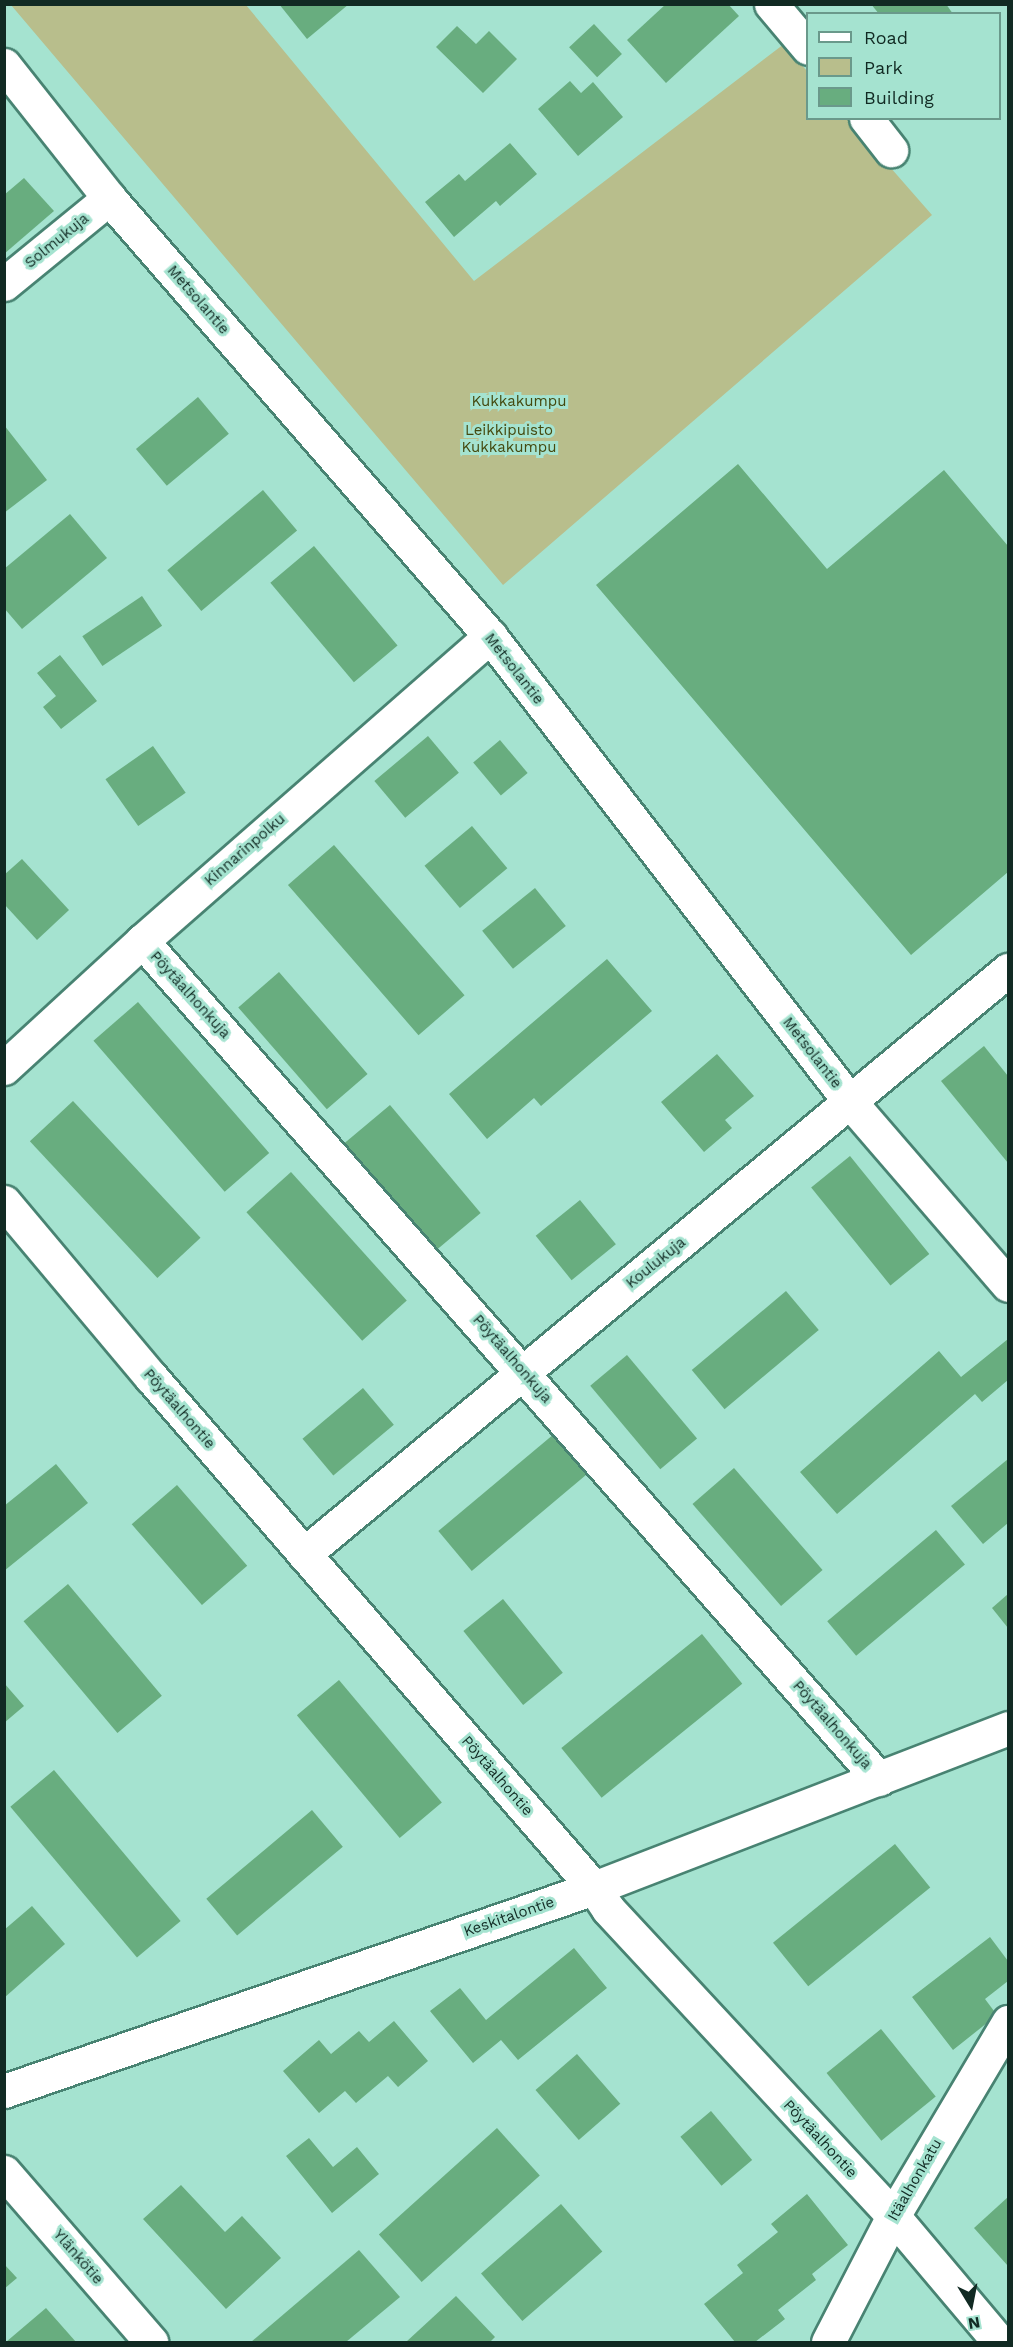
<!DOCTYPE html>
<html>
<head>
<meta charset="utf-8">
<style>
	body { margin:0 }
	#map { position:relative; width:1013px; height:2347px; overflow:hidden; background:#a5e3d0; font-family:"Work Sans",sans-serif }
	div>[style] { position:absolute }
	.green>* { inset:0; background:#b8be8c }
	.building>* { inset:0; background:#68ad7f; transform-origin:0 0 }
	.roads { filter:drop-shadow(2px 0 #488372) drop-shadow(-2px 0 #488372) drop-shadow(0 2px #488372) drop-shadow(0 -2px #488372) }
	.minor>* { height:33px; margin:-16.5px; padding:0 16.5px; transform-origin:16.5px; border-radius:16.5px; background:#fff }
	.tertiary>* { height:33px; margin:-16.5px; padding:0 16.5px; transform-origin:16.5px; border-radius:16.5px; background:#fff }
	span { translate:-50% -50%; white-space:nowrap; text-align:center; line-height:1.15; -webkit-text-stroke:6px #a5e3d0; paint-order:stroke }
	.street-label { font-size:15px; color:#112a23 }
	.park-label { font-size:15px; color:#44490f }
	.frame { position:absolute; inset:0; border:6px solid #112a23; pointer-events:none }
	.legend { position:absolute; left:806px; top:12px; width:195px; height:108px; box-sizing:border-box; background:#a5e3d0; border:2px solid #6a998b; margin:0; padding:8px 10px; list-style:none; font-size:18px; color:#112a23 }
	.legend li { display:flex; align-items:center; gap:12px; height:30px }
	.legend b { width:30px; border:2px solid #6a998b }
	.north { position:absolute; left:941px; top:2275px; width:60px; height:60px; -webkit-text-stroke:4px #a5e3d0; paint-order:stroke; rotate:170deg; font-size:16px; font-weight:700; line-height:24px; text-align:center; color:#112a23 }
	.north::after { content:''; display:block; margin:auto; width:21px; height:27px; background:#112a23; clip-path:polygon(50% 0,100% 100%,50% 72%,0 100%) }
</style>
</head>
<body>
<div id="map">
	<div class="green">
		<div style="clip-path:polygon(11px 5px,246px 5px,474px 281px,784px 44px,807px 71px,808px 118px,848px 119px,932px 215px,503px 585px)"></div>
	</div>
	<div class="building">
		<div style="clip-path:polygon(279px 4px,349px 4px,307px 39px)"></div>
		<div style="clip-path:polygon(666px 4px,728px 4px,739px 16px,666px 83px,627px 40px)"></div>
		<div style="clip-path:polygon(871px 4px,946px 4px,953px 14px,879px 14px)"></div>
		<div style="left:594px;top:24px;width:41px;height:34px;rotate:47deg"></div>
		<div style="clip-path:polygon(457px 26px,476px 44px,489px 31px,517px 59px,483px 93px,436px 47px)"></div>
		<div style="clip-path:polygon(570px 81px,581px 93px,593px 82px,623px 117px,578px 156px,538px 109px)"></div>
		<div style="clip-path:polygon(510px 143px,537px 174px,500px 206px,496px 201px,454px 237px,425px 202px,459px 174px,465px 181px)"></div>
		<div style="clip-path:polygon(24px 178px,54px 211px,4px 254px,4px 195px)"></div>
		<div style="left:198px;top:397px;width:48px;height:81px;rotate:50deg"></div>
		<div style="clip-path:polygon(4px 425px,47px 480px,4px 513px)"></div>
		<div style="clip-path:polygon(738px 464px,827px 569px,944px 470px,1008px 546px,1008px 872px,911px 955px,596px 585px)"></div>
		<div style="left:263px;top:490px;width:53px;height:125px;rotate:50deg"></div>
		<div style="clip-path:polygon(70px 514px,107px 558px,22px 629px,4px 608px,4px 569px)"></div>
		<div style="left:314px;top:546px;width:130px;height:57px;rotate:50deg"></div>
		<div style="left:142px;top:596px;width:36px;height:72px;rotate:56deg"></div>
		<div style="clip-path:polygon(60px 655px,97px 701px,61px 729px,43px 707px,56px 696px,37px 673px)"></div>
		<div style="left:428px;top:736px;width:48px;height:70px;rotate:50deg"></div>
		<div style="left:500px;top:740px;width:43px;height:35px;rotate:50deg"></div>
		<div style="left:153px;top:746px;width:57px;height:58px;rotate:55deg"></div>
		<div style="left:472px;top:826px;width:55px;height:62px;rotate:50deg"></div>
		<div style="left:334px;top:845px;width:199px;height:61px;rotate:49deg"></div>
		<div style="clip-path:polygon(22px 859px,69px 910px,37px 940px,4px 904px,4px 875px)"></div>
		<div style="left:535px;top:888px;width:49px;height:68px;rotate:51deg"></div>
		<div style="clip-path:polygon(607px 959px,652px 1011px,541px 1106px,534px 1098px,487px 1139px,449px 1094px)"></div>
		<div style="left:279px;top:972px;width:135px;height:54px;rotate:49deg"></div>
		<div style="left:138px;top:1002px;width:200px;height:59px;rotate:49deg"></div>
		<div style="clip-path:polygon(984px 1046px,1008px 1076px,1008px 1163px,941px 1081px)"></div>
		<div style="clip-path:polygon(717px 1054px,754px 1096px,725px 1120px,732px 1128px,704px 1152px,661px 1102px)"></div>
		<div style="left:73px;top:1101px;width:187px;height:59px;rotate:47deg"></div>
		<div style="left:390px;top:1105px;width:141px;height:60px;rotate:50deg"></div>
		<div style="left:850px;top:1156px;width:126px;height:50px;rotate:51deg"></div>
		<div style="left:291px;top:1172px;width:173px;height:60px;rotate:48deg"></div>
		<div style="left:580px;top:1200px;width:57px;height:57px;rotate:51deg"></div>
		<div style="left:786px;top:1291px;width:51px;height:123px;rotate:50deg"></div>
		<div style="clip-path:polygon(1008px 1339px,1008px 1380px,982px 1402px,975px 1394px,837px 1514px,800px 1472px,939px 1351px,961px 1377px)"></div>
		<div style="left:627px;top:1355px;width:109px;height:48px;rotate:50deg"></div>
		<div style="left:363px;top:1388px;width:48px;height:79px;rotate:50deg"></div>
		<div style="left:554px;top:1434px;width:52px;height:151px;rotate:50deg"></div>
		<div style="clip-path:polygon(1008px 1459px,1008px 1523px,983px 1544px,951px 1506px)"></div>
		<div style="clip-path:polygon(56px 1464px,88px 1503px,4px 1571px,4px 1506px)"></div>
		<div style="left:734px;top:1468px;width:135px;height:55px;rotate:49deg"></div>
		<div style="left:177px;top:1485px;width:107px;height:60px;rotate:49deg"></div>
		<div style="left:936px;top:1530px;width:45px;height:142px;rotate:50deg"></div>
		<div style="left:68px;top:1584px;width:146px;height:58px;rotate:50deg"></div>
		<div style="clip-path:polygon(1008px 1594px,1008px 1628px,992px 1608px)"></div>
		<div style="left:503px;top:1599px;width:95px;height:51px;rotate:51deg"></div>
		<div style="left:702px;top:1634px;width:64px;height:181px;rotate:51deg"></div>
		<div style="left:339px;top:1680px;width:160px;height:55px;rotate:50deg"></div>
		<div style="clip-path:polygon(4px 1683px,24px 1706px,4px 1723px)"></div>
		<div style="left:54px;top:1770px;width:197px;height:57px;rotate:50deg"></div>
		<div style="left:312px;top:1810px;width:48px;height:138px;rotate:50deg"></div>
		<div style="left:895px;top:1844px;width:56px;height:157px;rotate:51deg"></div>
		<div style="clip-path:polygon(32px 1906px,65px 1944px,4px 1998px,4px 1930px)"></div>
		<div style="clip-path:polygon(990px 1937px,1008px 1961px,1008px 1981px,985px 1999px,997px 2015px,953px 2050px,912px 1997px)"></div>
		<div style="clip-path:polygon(574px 1948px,607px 1988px,518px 2060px,501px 2040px,473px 2063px,430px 2011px,460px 1988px,486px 2020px)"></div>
		<div style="clip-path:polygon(394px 2021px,428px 2061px,398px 2087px,388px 2076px,356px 2103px,345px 2091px,319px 2113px,283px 2071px,319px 2040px,331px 2054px,359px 2031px,369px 2042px)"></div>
		<div style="left:881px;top:2029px;width:87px;height:70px;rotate:51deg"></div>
		<div style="left:577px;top:2054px;width:66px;height:55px;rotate:49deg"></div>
		<div style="left:711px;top:2111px;width:64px;height:40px;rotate:50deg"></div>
		<div style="left:497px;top:2128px;width:64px;height:159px;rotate:48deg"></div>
		<div style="clip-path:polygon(309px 2138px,333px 2167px,357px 2147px,379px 2174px,332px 2213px,286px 2156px)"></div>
		<div style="clip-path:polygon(181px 2185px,225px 2232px,242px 2216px,281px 2258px,226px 2309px,143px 2219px)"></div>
		<div style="clip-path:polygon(807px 2194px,848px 2245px,812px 2274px,816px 2280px,778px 2310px,785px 2319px,755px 2342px,735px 2342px,704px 2304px,743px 2273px,737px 2265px,778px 2232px,771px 2224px)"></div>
		<div style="clip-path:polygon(1008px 2197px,1008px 2266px,974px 2228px)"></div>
		<div style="left:561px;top:2204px;width:63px;height:106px;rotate:49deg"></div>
		<div style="clip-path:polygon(359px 2250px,400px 2297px,346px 2342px,251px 2342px)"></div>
		<div style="clip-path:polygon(4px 2264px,17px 2278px,4px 2289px)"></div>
		<div style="clip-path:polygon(456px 2296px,495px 2337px,490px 2342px,406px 2342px)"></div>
		<div style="clip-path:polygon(46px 2308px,76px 2342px,6px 2342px)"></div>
	</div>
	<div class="roads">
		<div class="minor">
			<div style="left:771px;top:4px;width:57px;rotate:49.9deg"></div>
			<div style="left:4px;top:65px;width:169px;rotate:51.7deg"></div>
			<div style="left:109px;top:198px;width:581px;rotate:48.98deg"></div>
			<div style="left:490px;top:636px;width:590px;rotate:52.3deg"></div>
			<div style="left:851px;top:1103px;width:240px;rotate:49.2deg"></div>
			<div style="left:866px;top:118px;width:41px;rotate:52deg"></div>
			<div style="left:4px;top:284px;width:136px;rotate:-39.3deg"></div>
			<div style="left:142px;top:941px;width:1116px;rotate:48.67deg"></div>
			<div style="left:4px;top:1068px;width:188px;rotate:-42.6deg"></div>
			<div style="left:142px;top:941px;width:463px;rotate:-41.2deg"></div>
			<div style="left:4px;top:1202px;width:229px;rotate:50deg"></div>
			<div style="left:151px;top:1377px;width:676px;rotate:49.08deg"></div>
			<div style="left:594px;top:1888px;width:25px;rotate:56deg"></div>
			<div style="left:608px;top:1909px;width:419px;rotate:47.1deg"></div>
			<div style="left:893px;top:2216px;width:165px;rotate:49.9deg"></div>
			<div style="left:304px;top:1554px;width:915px;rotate:-39.68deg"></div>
			<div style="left:4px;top:2172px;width:225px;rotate:49.1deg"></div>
			<div style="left:828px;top:2342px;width:142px;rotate:-62.7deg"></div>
			<div style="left:893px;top:2216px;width:226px;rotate:-59.3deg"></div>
		</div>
		<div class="tertiary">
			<div style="left:4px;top:2091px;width:624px;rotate:-18.99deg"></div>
			<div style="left:594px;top:1888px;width:444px;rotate:-21.1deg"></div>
		</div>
	</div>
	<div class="street-label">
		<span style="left:57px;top:241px;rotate:-39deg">Solmukuja</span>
		<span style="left:198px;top:300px;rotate:49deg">Metsolantie</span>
		<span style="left:514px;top:669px;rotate:52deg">Metsolantie</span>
		<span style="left:245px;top:850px;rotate:-41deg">Kinnarinpolku</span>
		<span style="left:190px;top:995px;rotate:48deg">Pöytäalhonkuja</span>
		<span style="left:812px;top:1053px;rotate:52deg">Metsolantie</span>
		<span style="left:656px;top:1263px;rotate:-39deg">Koulukuja</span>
		<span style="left:512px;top:1359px;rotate:49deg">Pöytäalhonkuja</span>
		<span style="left:179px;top:1409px;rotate:49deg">Pöytäalhontie</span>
		<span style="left:832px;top:1725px;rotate:49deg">Pöytäalhonkuja</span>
		<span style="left:497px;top:1776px;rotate:49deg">Pöytäalhontie</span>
		<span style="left:509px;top:1917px;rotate:-19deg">Keskitalontie</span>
		<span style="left:820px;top:2139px;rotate:47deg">Pöytäalhontie</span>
		<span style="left:915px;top:2180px;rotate:-60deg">Itäalhonkatu</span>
		<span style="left:78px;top:2257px;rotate:49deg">Ylänkötie</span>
	</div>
	<div class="park-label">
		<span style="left:519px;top:402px">Kukkakumpu</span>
		<span style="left:509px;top:439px">Leikkipuisto<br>Kukkakumpu</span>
	</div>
	<div class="frame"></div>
	<ul class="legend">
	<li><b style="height:8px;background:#fff"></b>Road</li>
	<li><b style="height:16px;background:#b8be8c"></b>Park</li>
	<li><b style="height:16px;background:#68ad7f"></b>Building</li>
	</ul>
	<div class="north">N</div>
</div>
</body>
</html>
